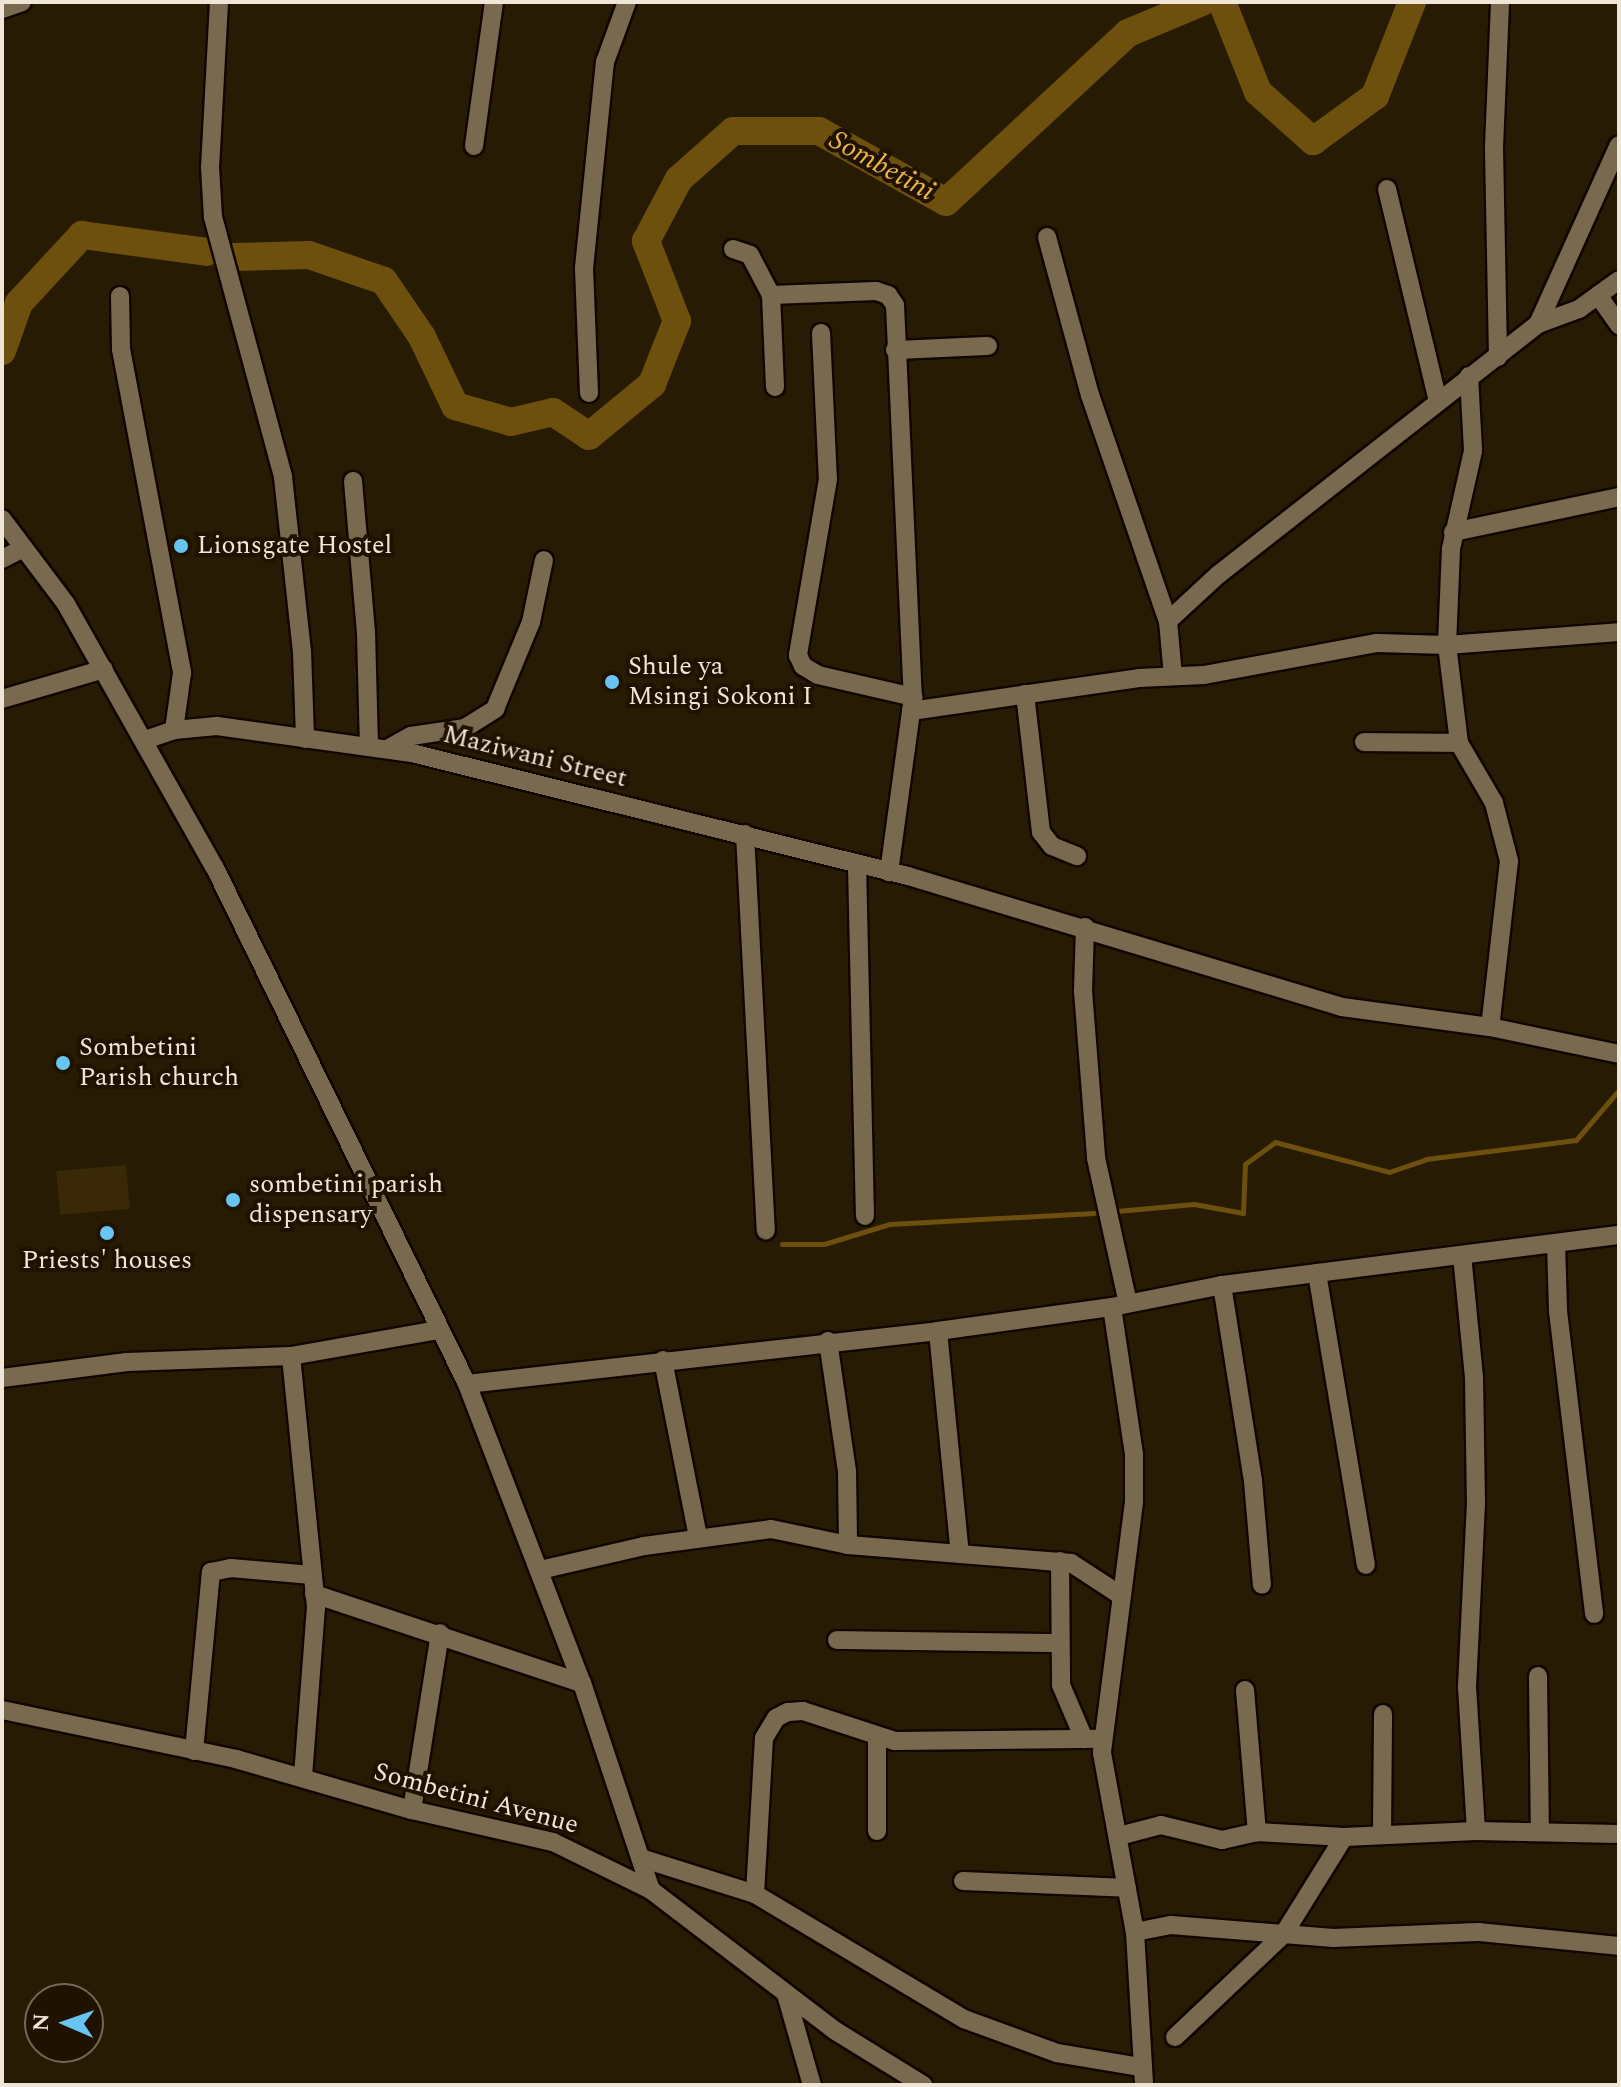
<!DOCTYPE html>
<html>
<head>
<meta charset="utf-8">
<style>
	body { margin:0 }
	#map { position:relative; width:1621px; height:2087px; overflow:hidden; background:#281b03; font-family:Spectral,serif }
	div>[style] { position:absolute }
	.green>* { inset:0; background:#3a2907; transform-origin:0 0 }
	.stream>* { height:5px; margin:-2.5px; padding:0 2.5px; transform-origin:2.5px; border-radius:2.5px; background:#6d4f0e }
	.river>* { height:28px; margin:-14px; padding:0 14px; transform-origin:14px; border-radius:14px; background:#6d4f0e }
	.roads { filter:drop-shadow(2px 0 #110600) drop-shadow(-2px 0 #110600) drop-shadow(0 2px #110600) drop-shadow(0 -2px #110600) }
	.street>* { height:18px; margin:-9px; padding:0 9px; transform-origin:9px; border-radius:9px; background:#796a4f }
	.dots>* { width:22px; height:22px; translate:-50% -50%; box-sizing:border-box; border:4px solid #1f1200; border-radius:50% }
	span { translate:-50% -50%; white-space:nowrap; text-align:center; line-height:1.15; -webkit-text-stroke:8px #1f1200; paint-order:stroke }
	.poi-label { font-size:26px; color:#efe6d7 }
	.left { translate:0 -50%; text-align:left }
	.street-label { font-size:26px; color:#efe6d7 }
	.water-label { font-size:28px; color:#ebb448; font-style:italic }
	.frame { position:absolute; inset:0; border:4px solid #efe6d7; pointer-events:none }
	.north { position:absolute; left:24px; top:1983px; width:80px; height:80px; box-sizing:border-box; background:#1f1200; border:2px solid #726756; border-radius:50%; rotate:272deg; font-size:22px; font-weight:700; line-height:32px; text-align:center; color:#efe6d7 }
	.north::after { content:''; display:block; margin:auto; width:28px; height:36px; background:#68c4f0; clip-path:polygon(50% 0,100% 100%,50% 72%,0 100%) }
</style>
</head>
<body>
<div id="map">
	<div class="green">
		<div style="left:126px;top:1165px;width:44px;height:70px;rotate:85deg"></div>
	</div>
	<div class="stream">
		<div style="left:1117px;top:1211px;width:77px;rotate:-5.2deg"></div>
		<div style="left:1194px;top:1204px;width:50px;rotate:10.4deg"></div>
		<div style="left:1243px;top:1213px;width:49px;rotate:-87.7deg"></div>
		<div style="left:1245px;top:1164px;width:37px;rotate:-36deg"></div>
		<div style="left:1275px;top:1142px;width:118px;rotate:14.7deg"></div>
		<div style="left:1389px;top:1172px;width:39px;rotate:-19deg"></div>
		<div style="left:1426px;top:1159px;width:151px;rotate:-7.2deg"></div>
		<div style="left:1576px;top:1140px;width:66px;rotate:-49.3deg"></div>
		<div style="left:782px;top:1244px;width:42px"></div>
		<div style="left:824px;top:1244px;width:69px;rotate:-16.9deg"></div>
		<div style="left:890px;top:1224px;width:204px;rotate:-3.1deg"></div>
	</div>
	<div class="river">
		<div style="left:1222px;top:2px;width:97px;rotate:68.2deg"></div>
		<div style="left:1258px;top:92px;width:74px;rotate:41.7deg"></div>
		<div style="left:1313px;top:141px;width:77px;rotate:-36deg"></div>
		<div style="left:1375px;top:96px;width:101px;rotate:-68.5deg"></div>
		<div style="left:235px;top:257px;width:74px;rotate:-1.5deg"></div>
		<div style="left:309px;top:255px;width:79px;rotate:19.1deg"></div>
		<div style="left:384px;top:281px;width:68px;rotate:55.8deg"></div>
		<div style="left:422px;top:337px;width:76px;rotate:64.4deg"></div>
		<div style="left:455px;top:406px;width:58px;rotate:15.9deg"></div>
		<div style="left:511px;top:422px;width:43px;rotate:-13.4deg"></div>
		<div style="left:553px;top:412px;width:43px;rotate:33.7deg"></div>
		<div style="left:589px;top:436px;width:82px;rotate:-39.5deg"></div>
		<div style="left:652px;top:384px;width:68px;rotate:-68.4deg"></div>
		<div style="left:677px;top:321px;width:86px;rotate:-111.2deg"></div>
		<div style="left:646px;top:241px;width:70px;rotate:-62deg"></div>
		<div style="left:679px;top:179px;width:72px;rotate:-41.6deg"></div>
		<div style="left:733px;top:131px;width:86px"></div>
		<div style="left:819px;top:131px;width:145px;rotate:29.2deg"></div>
		<div style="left:946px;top:202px;width:248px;rotate:-42.9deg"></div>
		<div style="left:1128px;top:33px;width:80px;rotate:-22.7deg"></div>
		<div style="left:2px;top:351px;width:51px;rotate:-70.5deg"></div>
		<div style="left:19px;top:303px;width:93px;rotate:-47.2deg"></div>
		<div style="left:82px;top:235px;width:126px;rotate:7.7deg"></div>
	</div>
	<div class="roads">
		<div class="street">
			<div style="left:219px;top:2px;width:165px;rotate:93.1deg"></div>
			<div style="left:210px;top:167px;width:50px;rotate:86.6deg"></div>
			<div style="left:213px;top:217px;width:269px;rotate:74.9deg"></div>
			<div style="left:283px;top:477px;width:175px;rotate:83.8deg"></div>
			<div style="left:302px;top:651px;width:88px;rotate:88deg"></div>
			<div style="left:2px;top:9px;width:21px;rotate:-19deg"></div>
			<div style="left:474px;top:146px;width:145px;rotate:-82.1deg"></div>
			<div style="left:1387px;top:189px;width:218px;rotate:76.5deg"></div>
			<div style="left:1047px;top:237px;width:164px;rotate:74.8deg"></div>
			<div style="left:1090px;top:395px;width:239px;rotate:71deg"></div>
			<div style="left:1168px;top:621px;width:55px;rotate:84.8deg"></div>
			<div style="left:733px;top:249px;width:18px;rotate:19deg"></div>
			<div style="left:750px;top:255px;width:45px;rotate:62.3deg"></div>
			<div style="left:771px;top:295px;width:92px;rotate:87.5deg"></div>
			<div style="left:771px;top:295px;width:105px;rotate:-2.2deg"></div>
			<div style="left:876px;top:291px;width:13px;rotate:18deg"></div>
			<div style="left:888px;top:295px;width:12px;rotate:55deg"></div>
			<div style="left:895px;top:305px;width:392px;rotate:87.4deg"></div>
			<div style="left:913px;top:697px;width:177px;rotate:97.8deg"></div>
			<div style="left:1598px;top:295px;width:37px;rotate:55deg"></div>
			<div style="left:120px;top:296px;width:53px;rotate:88.9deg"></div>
			<div style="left:121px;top:349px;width:330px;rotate:79.3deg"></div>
			<div style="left:182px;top:673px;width:58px;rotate:98deg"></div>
			<div style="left:1538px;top:324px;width:44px;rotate:-20.1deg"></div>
			<div style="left:1579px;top:309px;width:49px;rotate:-35.9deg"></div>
			<div style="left:821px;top:333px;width:146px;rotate:87.3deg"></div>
			<div style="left:828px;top:479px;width:179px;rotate:99.7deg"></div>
			<div style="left:798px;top:655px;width:12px;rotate:66deg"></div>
			<div style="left:803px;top:666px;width:17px;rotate:31deg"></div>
			<div style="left:818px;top:675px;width:98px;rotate:13deg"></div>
			<div style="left:895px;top:350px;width:93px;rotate:-2.5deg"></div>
			<div style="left:1498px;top:357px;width:210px;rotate:-91.1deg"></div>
			<div style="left:1494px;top:147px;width:145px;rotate:-87.6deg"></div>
			<div style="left:1469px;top:376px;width:75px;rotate:86.9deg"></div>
			<div style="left:1473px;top:451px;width:100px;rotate:102.7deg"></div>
			<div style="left:1451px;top:549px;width:96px;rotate:92.4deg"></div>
			<div style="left:1447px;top:645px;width:99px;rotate:83deg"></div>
			<div style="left:1459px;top:743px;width:69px;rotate:59.7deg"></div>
			<div style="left:1494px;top:803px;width:60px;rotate:75.5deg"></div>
			<div style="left:1509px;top:861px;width:167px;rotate:96.5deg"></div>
			<div style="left:589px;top:393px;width:125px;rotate:-92.3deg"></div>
			<div style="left:584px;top:268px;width:207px;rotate:-84.2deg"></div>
			<div style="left:605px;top:62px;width:64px;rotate:-69.9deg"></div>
			<div style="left:353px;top:481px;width:152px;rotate:85.1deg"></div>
			<div style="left:366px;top:632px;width:115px;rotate:88.5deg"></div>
			<div style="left:2px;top:519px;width:106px;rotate:53deg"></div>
			<div style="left:66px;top:604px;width:303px;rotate:60.6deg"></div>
			<div style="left:215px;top:868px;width:574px;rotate:63.97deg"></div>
			<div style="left:467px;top:1384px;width:320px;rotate:69deg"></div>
			<div style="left:582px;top:1683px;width:218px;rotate:71.6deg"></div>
			<div style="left:1453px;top:532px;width:170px;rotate:-11.9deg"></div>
			<div style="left:2px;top:559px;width:22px;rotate:-27deg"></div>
			<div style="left:1168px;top:621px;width:69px;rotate:-42.7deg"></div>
			<div style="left:1219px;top:574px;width:405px;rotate:-38.1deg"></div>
			<div style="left:1538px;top:324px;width:196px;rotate:-65.7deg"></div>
			<div style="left:1025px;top:694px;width:139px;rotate:83.4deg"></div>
			<div style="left:1041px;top:832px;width:18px;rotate:52deg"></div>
			<div style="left:1052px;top:846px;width:27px;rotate:22deg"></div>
			<div style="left:2px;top:699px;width:106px;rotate:-16.4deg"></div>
			<div style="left:911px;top:711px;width:230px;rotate:-8.2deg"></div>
			<div style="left:1139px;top:678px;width:65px;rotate:-2.6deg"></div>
			<div style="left:1204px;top:675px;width:176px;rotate:-10.5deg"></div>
			<div style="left:1377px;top:643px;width:70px;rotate:1.6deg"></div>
			<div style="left:1447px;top:645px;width:172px;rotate:-4.3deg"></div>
			<div style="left:145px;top:740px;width:31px;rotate:-19deg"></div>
			<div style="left:174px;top:730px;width:43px;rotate:-5.3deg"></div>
			<div style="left:217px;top:726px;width:197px;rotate:7.9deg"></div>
			<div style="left:412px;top:753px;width:511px;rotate:13.93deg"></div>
			<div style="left:908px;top:876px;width:453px;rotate:16.8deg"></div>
			<div style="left:1342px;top:1007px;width:149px;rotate:7.7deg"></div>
			<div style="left:1490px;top:1027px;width:132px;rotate:11.8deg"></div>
			<div style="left:1364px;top:742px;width:95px;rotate:0.6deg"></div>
			<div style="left:389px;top:748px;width:25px;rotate:-29deg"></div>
			<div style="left:411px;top:736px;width:55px;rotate:-8.4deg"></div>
			<div style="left:465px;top:728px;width:36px;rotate:-32deg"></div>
			<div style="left:495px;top:709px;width:94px;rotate:-67.5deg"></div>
			<div style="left:531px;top:622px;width:63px;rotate:-78.2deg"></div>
			<div style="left:745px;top:834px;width:397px;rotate:87deg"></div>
			<div style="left:857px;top:865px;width:351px;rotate:88.7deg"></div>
			<div style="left:1085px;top:927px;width:64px;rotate:91.8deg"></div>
			<div style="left:1083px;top:991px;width:168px;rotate:85.5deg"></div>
			<div style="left:1096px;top:1158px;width:148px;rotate:77.6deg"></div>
			<div style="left:1556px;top:1243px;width:68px;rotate:88.3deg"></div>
			<div style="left:1558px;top:1311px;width:305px;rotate:83.2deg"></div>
			<div style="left:1462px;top:1255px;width:123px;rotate:84.4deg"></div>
			<div style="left:1474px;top:1377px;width:126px;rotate:89.1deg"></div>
			<div style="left:1476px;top:1503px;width:184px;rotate:92.8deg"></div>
			<div style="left:1467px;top:1687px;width:144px;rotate:86.4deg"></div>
			<div style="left:1317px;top:1273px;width:296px;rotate:80.5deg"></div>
			<div style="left:1222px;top:1285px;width:198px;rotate:81deg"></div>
			<div style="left:1253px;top:1481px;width:104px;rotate:85.1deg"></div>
			<div style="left:1112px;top:1307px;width:150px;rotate:81.5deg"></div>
			<div style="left:1134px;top:1455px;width:47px;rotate:90deg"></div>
			<div style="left:1134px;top:1502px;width:253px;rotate:97.3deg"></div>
			<div style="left:1102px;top:1753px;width:182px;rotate:79.6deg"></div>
			<div style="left:1135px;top:1932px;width:153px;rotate:86.6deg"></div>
			<div style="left:938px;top:1331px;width:224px;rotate:84.4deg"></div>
			<div style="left:828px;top:1341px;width:131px;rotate:81.7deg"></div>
			<div style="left:847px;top:1471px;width:74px;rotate:89.2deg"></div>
			<div style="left:291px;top:1356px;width:252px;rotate:84.3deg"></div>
			<div style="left:316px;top:1607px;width:169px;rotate:94.4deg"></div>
			<div style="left:663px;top:1360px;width:180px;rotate:78.8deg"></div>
			<div style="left:2px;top:1378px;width:126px;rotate:-7.3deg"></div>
			<div style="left:127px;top:1362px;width:164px;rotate:-2.1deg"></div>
			<div style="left:291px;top:1356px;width:150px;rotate:-10deg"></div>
			<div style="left:467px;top:1384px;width:474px;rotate:-6.4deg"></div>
			<div style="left:938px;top:1331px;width:176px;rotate:-7.9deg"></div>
			<div style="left:1112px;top:1307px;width:112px;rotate:-11.3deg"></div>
			<div style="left:1222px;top:1285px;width:400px;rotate:-7.2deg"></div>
			<div style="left:1060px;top:1561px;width:124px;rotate:89.5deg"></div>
			<div style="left:1061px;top:1685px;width:59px;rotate:66.9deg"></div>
			<div style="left:540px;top:1570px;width:107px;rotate:-13deg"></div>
			<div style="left:644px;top:1546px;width:128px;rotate:-7.6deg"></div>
			<div style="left:771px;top:1529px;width:79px;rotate:11.7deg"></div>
			<div style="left:848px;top:1545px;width:224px;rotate:4.6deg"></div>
			<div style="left:1071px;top:1563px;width:59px;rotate:33.1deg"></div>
			<div style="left:314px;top:1594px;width:282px;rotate:18.4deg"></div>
			<div style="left:837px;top:1640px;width:221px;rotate:0.8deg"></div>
			<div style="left:1538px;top:1676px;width:156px;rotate:89.3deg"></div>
			<div style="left:1245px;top:1690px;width:143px;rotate:85.2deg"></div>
			<div style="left:2px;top:1710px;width:239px;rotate:11.8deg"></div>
			<div style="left:236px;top:1759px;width:183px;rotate:16.2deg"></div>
			<div style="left:412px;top:1810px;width:145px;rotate:12.8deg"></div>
			<div style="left:553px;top:1842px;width:109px;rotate:26.1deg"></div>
			<div style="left:651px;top:1890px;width:230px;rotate:37.4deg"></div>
			<div style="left:834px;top:2030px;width:105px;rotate:31.7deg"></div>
			<div style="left:194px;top:1751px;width:180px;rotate:-84.6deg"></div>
			<div style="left:211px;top:1572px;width:20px;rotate:-11deg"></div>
			<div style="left:231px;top:1568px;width:81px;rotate:4.9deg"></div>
			<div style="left:412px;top:1810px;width:179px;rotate:-81deg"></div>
			<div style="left:877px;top:1831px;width:93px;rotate:-90deg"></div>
			<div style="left:1382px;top:1834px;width:120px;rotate:-89.5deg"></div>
			<div style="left:1119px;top:1836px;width:43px;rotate:-14.7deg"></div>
			<div style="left:1161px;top:1825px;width:63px;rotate:13.8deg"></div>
			<div style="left:1222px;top:1840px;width:36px;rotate:-13deg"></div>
			<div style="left:1257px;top:1832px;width:87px;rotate:3.3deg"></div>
			<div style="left:1344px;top:1837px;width:132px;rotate:-2.6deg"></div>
			<div style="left:1476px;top:1831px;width:143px;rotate:1.2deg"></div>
			<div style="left:644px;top:1859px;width:116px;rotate:17.5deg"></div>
			<div style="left:755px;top:1894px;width:244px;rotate:30.9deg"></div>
			<div style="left:964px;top:2019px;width:99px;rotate:20.1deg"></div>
			<div style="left:1057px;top:2053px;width:85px;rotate:9.5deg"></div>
			<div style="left:963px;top:1881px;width:164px;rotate:2.4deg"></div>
			<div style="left:755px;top:1894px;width:156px;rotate:-86.7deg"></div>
			<div style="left:764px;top:1738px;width:23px;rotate:-59deg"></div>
			<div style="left:776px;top:1718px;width:13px;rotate:-27deg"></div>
			<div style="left:788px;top:1712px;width:15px;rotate:-4deg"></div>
			<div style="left:803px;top:1711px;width:97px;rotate:18.1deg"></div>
			<div style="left:895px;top:1741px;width:207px;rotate:-0.6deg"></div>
			<div style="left:1135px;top:1932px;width:37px;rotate:-11deg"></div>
			<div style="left:1171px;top:1925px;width:163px;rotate:4.6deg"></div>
			<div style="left:1333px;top:1938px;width:146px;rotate:-2.4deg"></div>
			<div style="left:1479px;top:1932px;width:141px;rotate:5.7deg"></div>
			<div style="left:786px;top:1994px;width:95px;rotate:74.1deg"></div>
			<div style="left:1175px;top:2037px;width:149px;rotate:-43.4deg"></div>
			<div style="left:1283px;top:1935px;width:115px;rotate:-58.1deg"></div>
		</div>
	</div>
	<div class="dots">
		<div style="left:181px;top:546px;background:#68c4f0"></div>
		<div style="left:612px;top:682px;background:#68c4f0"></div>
		<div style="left:63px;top:1063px;background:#68c4f0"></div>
		<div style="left:233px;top:1200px;background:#68c4f0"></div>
		<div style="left:107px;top:1233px;background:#68c4f0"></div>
	</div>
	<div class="poi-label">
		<span class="left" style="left:197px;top:546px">Lionsgate Hostel</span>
		<span class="left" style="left:628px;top:682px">Shule ya<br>Msingi Sokoni I</span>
		<span class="left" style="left:79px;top:1063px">Sombetini<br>Parish church</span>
		<span class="left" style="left:249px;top:1200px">sombetini parish<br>dispensary</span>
		<span style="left:107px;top:1261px">Priests' houses</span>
	</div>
	<div class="street-label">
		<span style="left:535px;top:757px;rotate:14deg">Maziwani Street</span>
		<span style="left:476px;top:1799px;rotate:15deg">Sombetini Avenue</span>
	</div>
	<div class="water-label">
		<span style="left:882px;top:166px;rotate:29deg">Sombetini</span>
	</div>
	<div class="frame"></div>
	<div class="north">N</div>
</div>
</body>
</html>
